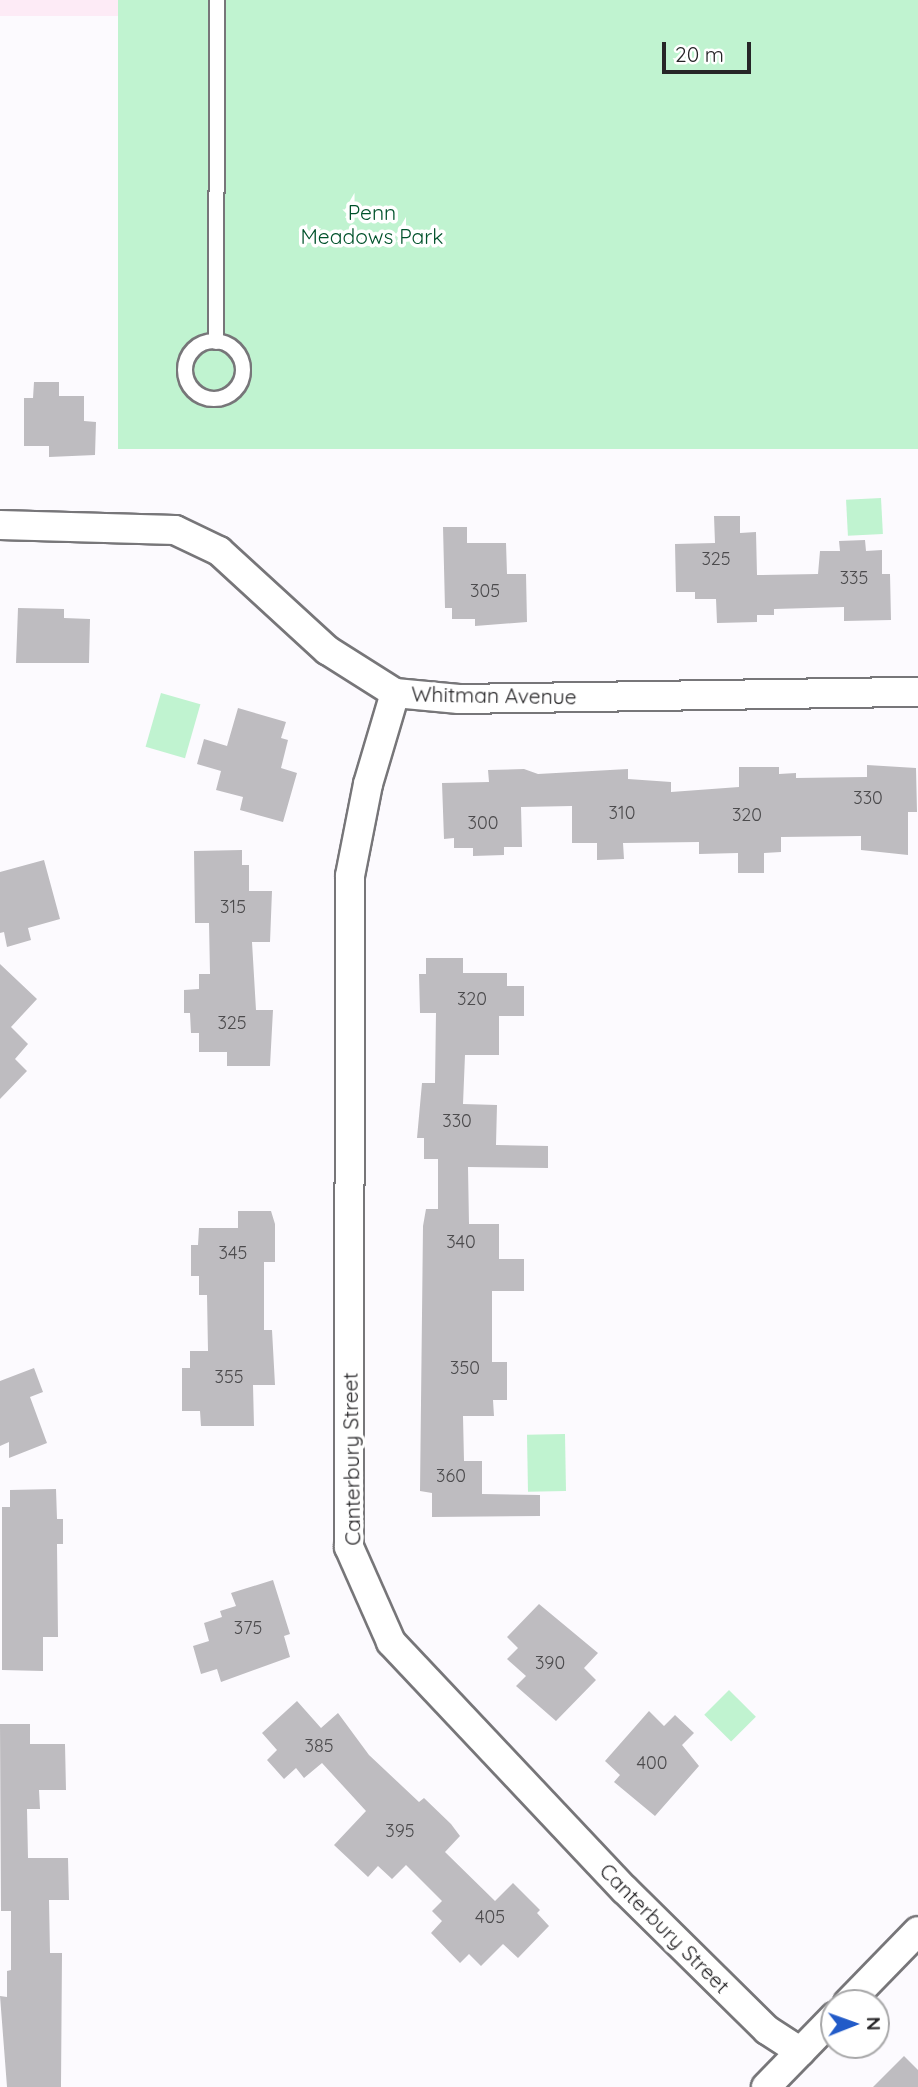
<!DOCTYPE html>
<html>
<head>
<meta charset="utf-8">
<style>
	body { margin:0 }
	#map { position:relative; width:918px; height:2087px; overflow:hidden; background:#fcfafe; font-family:Quicksand,sans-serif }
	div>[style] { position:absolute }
	.education>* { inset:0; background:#fdebf6; transform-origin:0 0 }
	.green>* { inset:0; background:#c0f3d0; transform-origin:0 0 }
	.building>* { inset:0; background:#bebcc0 }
	.roads { filter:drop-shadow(2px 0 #777679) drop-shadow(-2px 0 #777679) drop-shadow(0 2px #777679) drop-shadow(0 -2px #777679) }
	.lane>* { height:14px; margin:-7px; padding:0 7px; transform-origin:7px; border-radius:7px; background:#fff }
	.lane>.ring { margin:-7px; padding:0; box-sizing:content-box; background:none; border:14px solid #fff; border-radius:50% }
	.street>* { height:28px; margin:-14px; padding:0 14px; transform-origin:14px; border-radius:14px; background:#fff }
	span { translate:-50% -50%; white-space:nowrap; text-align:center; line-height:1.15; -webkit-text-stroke:7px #fff; paint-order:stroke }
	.number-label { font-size:18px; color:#4c4b4d }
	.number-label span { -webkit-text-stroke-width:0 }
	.park-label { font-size:21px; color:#00522b }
	.street-label { font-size:21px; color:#262527 }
	.north { position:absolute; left:820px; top:1989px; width:70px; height:70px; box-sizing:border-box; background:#fff; border:2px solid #a8a8a9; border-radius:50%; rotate:89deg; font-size:19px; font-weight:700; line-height:28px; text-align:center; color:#262527 }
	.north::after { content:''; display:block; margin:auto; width:24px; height:32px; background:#225bc8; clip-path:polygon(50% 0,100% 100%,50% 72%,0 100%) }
	.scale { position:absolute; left:662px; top:42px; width:89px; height:32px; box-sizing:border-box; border:4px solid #262527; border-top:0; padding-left:9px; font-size:21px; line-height:24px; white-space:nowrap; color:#262527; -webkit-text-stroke:5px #fff; paint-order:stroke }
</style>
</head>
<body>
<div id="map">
	<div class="education">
		<div style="left:0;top:0;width:118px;height:16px"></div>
	</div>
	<div class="green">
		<div style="left:118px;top:0;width:800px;height:449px"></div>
		<div style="left:881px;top:498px;width:36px;height:35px;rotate:87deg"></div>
		<div style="left:161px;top:693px;width:41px;height:56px;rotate:16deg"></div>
		<div style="left:565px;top:1434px;width:57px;height:38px;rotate:89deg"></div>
		<div style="left:729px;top:1690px;width:38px;height:35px;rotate:45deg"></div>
	</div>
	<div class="building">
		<div style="clip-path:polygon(34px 382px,59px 382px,59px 396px,84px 396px,84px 421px,96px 422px,95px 455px,49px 457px,49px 446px,24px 446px,24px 398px,33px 398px)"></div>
		<div style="clip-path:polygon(714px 516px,740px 516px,740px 533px,756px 532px,757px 575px,818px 574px,820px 551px,840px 551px,839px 541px,865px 540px,866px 551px,882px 550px,882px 574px,890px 574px,891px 620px,844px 621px,844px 607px,774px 609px,774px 615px,757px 615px,757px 622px,717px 623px,716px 599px,695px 599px,695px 592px,676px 592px,675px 544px,715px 543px)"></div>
		<div style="clip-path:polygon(443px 527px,467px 527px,467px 543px,506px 543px,507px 574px,526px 574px,527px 622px,475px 626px,475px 619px,452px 619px,452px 608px,445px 608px)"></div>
		<div style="clip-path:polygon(18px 608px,64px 609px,64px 618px,90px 619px,89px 663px,16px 663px)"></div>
		<div style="clip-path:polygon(238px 708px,286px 722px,281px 738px,288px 740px,281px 768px,297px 773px,283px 822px,240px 810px,243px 797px,216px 790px,221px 771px,197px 764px,204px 739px,227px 746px)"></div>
		<div style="clip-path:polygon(867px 765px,916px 768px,917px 812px,908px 812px,908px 855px,861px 850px,861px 836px,781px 837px,781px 852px,764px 853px,764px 873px,738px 873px,738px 853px,699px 854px,699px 842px,623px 843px,624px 859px,597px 860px,597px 843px,572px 843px,572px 806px,521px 807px,522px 847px,504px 847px,504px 855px,473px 856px,473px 848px,454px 848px,454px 838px,444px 839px,442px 783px,489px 782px,488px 770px,524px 769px,538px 774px,628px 769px,628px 779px,671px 782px,671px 792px,739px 787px,739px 767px,779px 767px,779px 774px,796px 773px,796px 778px,867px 777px)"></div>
		<div style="clip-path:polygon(242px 850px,242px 865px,249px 865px,249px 891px,272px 891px,270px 942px,252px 942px,256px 1010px,273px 1010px,270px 1066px,227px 1066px,227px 1052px,199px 1052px,199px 1033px,191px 1033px,190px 1013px,184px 1013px,184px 990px,199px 989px,199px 974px,210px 974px,209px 923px,195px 923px,194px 851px)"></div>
		<div style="clip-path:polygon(44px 860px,60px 919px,28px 928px,31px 940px,7px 947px,4px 932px,0 933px,0 872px)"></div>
		<div style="clip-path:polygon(426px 958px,463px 958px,463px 973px,507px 973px,507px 986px,524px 986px,524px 1016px,499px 1016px,499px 1055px,465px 1055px,463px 1104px,497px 1105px,496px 1145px,548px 1146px,548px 1168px,468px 1167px,469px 1224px,499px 1224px,499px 1259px,524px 1259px,524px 1291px,492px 1291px,492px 1362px,507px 1362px,507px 1400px,493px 1400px,494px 1416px,463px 1416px,464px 1461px,482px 1461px,482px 1494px,540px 1495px,540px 1516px,432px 1517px,432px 1493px,420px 1491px,423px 1226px,426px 1209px,438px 1209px,438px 1159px,424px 1159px,424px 1138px,417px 1138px,422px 1083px,435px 1083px,436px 1013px,420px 1013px,419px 974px,426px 974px)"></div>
		<div style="clip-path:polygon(0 964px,37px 999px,11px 1027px,28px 1044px,15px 1059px,27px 1071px,0 1099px)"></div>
		<div style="clip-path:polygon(238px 1211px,271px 1211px,275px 1224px,275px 1262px,264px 1262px,264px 1330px,272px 1330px,275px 1385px,253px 1385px,254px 1426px,201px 1426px,200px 1411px,182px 1411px,182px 1368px,190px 1368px,190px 1351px,208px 1351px,207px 1295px,199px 1295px,199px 1276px,191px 1276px,191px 1245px,198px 1245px,199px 1228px,238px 1228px)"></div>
		<div style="clip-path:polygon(34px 1368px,43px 1392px,30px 1397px,47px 1443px,9px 1458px,9px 1442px,0 1446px,0 1381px)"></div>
		<div style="clip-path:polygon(56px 1489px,57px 1519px,63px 1519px,63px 1544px,57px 1544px,58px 1637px,43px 1637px,43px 1671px,2px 1670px,2px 1507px,10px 1507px,10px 1490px)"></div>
		<div style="clip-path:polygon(273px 1580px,290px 1634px,284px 1636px,290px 1657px,221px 1682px,217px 1669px,201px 1674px,193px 1646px,209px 1641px,204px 1623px,222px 1617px,220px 1611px,236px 1606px,231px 1593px)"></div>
		<div style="clip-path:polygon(539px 1604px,598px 1653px,584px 1668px,596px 1680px,556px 1721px,516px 1686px,526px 1676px,507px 1659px,518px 1648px,507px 1637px)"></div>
		<div style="clip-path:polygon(297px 1701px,321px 1728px,338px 1713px,369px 1755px,419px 1802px,424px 1798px,451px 1824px,460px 1836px,445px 1852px,495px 1901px,513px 1883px,540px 1910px,537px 1913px,549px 1926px,518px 1958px,503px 1944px,481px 1966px,469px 1954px,460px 1963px,431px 1933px,442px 1921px,432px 1911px,442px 1901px,406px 1865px,392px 1879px,378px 1866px,368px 1877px,334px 1845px,366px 1811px,322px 1763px,304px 1778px,296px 1768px,284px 1779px,267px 1760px,277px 1750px,262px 1733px)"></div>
		<div style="clip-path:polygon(649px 1711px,664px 1726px,675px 1715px,694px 1733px,682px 1745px,699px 1766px,655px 1816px,614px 1782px,620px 1775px,605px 1761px)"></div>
		<div style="clip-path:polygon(0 1724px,30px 1724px,30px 1744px,65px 1744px,66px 1790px,39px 1790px,40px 1809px,27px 1809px,28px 1858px,68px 1858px,69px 1900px,49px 1900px,50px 1953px,62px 1953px,61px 2087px,7px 2087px,0 1996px,7px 1997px,7px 1971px,11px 1970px,11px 1911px,1px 1911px)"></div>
		<div style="clip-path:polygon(904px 2056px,918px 2070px,918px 2087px,873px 2087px)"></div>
	</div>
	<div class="roads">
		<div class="lane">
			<div class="ring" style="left:185px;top:341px;width:44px;height:44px"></div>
			<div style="left:216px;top:342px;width:342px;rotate:-89.8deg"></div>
		</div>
		<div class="street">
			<div style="left:0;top:525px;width:175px;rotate:1.6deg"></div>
			<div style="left:175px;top:530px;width:49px;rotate:25.5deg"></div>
			<div style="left:219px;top:551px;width:147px;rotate:42.5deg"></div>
			<div style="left:327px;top:650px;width:80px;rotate:32.3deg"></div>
			<div style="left:395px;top:693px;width:64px;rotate:5.4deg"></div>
			<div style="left:459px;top:699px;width:459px;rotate:-0.9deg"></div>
			<div style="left:395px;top:693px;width:95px;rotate:106.5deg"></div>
			<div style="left:368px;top:784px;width:94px;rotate:101.1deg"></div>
			<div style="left:350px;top:876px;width:671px;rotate:90.09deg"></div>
			<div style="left:349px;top:1547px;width:104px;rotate:66.1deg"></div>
			<div style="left:391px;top:1642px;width:340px;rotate:46.7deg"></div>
			<div style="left:624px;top:1889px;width:201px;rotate:44.6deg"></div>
			<div style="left:767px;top:2030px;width:40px;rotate:32.9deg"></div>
			<div style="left:848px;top:2003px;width:100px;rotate:-45.8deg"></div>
			<div style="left:766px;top:2087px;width:98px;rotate:-45.8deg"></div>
		</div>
	</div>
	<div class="number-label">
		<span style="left:716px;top:559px">325</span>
		<span style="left:854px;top:578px">335</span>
		<span style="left:485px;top:591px">305</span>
		<span style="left:868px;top:798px">330</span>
		<span style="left:622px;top:813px">310</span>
		<span style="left:747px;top:815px">320</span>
		<span style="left:483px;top:823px">300</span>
		<span style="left:233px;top:907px">315</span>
		<span style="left:472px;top:999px">320</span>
		<span style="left:232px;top:1023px">325</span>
		<span style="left:457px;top:1121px">330</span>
		<span style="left:461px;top:1242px">340</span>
		<span style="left:233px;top:1253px">345</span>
		<span style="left:465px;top:1368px">350</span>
		<span style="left:229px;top:1377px">355</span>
		<span style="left:451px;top:1476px">360</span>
		<span style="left:248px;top:1628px">375</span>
		<span style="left:550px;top:1663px">390</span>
		<span style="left:319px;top:1746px">385</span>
		<span style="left:652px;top:1763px">400</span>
		<span style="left:400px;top:1831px">395</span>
		<span style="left:490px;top:1917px">405</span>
	</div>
	<div class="park-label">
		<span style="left:372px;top:224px">Penn<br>Meadows Park</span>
	</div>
	<div class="street-label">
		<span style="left:494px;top:695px;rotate:1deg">Whitman Avenue</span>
		<span style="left:351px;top:1459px;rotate:-91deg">Canterbury Street</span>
		<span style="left:665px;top:1928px;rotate:45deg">Canterbury Street</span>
	</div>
	<div class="north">N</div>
	<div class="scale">20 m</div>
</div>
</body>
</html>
